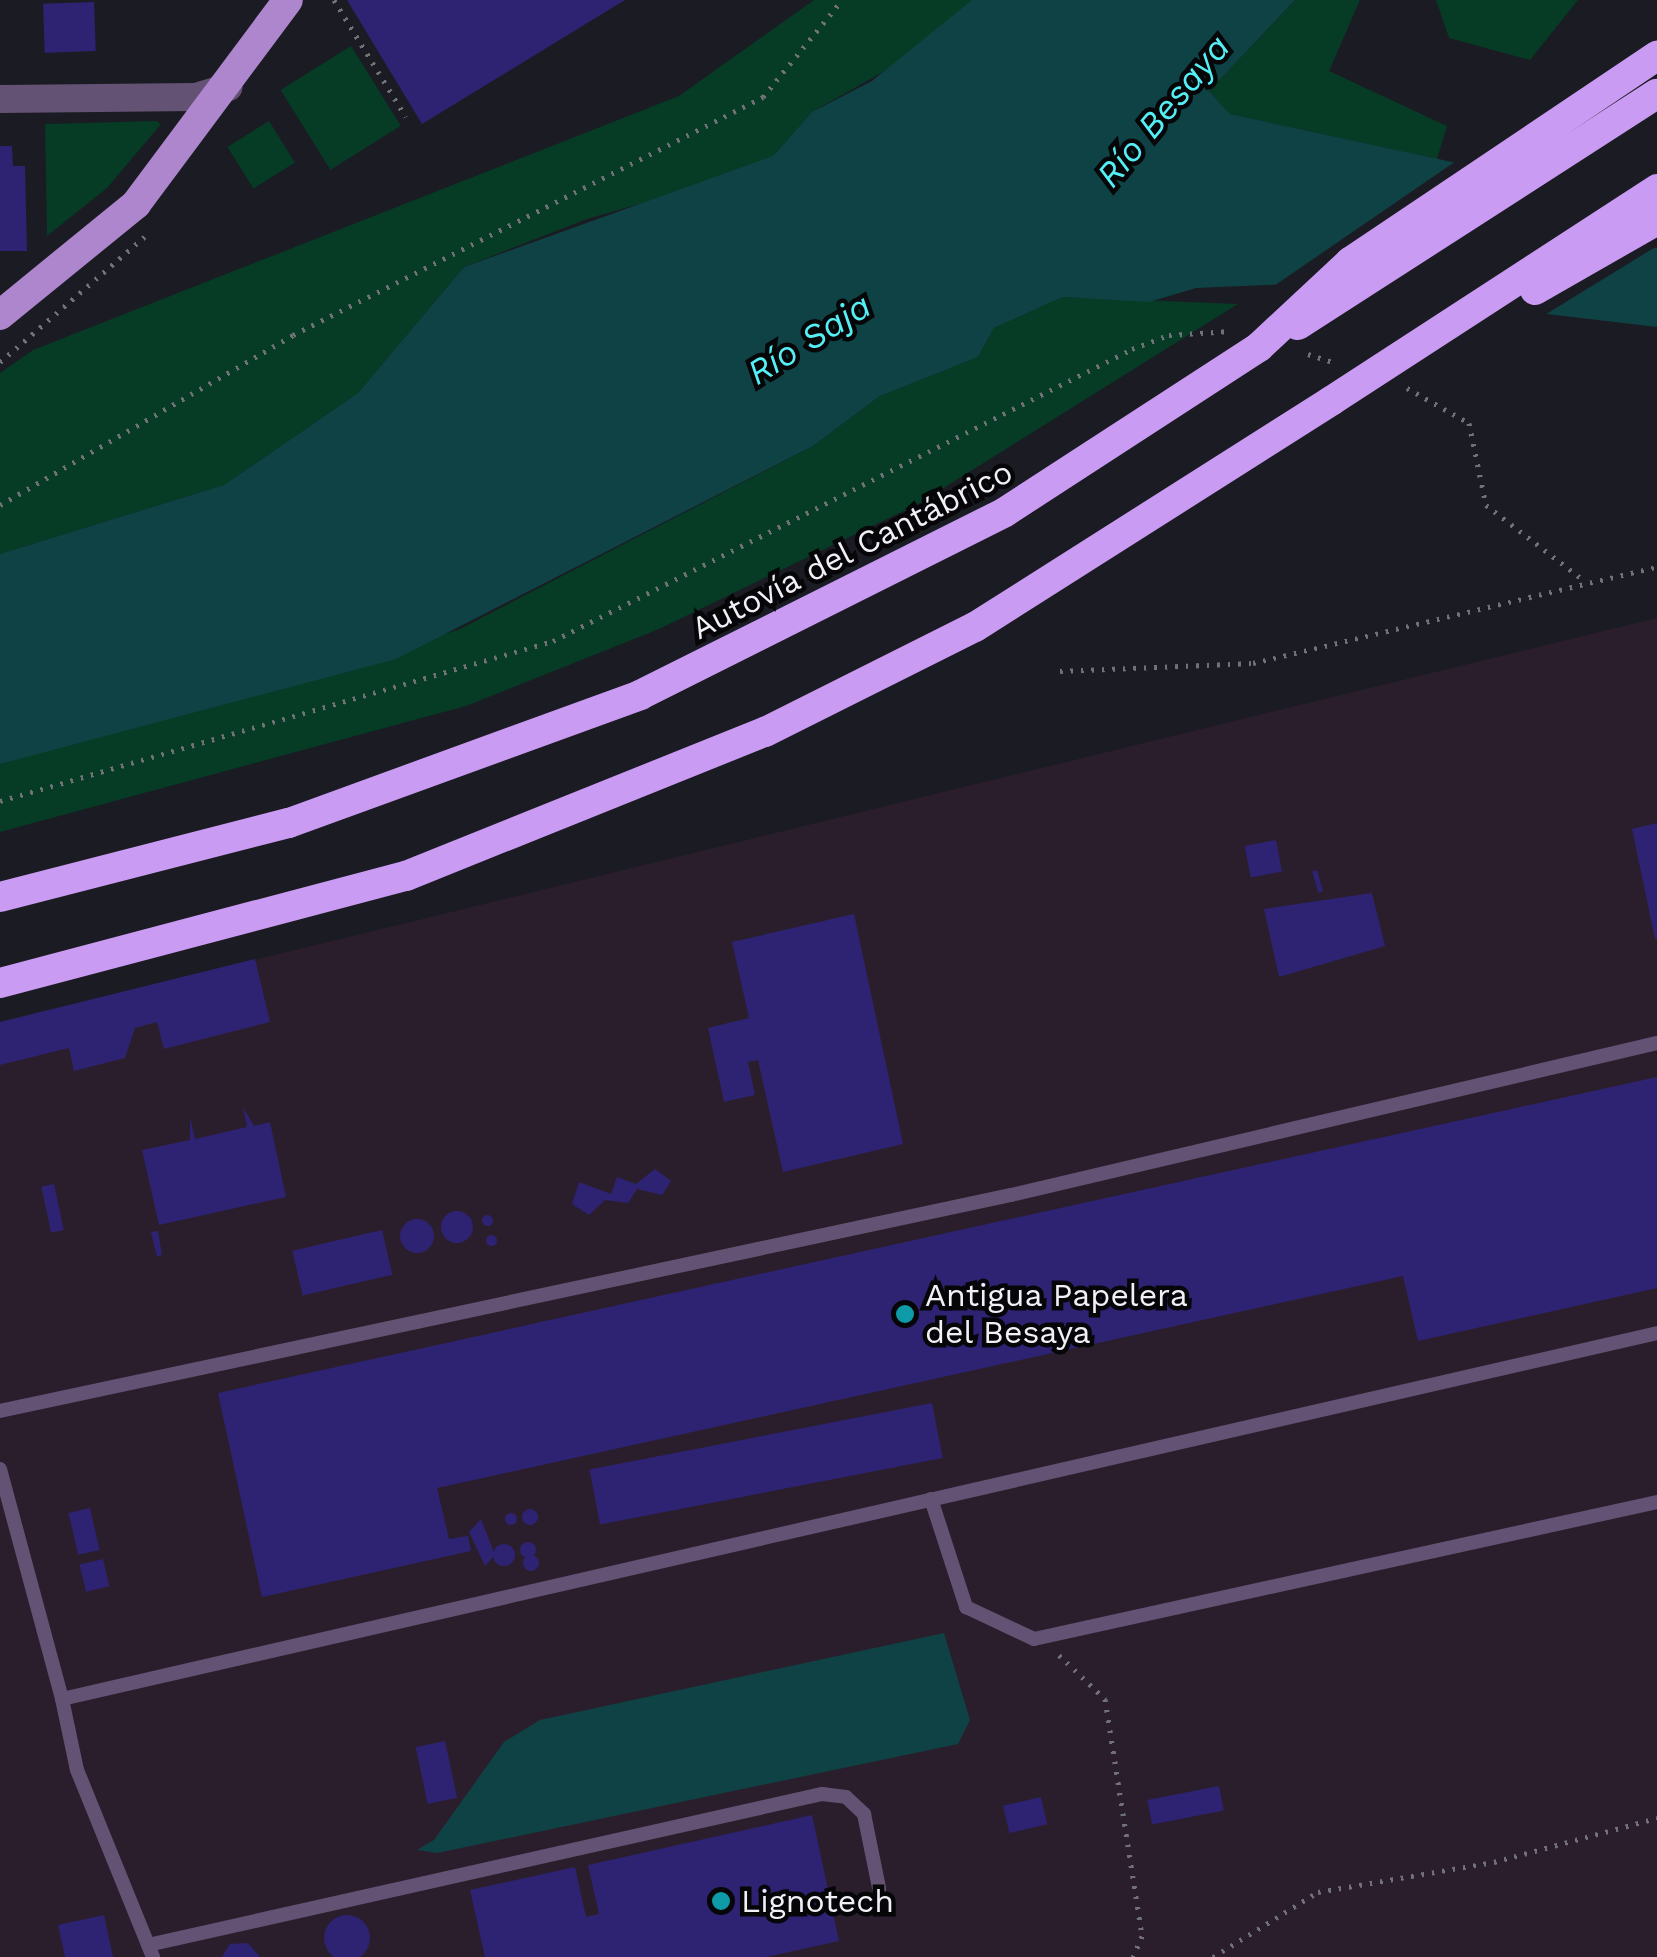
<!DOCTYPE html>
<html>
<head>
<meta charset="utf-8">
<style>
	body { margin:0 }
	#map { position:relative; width:1657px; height:1957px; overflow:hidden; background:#1b1b23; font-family:"Work Sans",sans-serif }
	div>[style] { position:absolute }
	.industrial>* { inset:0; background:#2a1e2c }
	.green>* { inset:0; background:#063b25; transform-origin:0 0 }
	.water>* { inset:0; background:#0f4244 }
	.pier>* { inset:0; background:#1b1b23 }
	.building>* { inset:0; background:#2e2372; transform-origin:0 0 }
	.round { border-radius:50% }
	.path>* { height:5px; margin-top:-2.5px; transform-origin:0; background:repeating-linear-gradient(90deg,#717178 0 2.5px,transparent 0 10.5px) }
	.lane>* { height:14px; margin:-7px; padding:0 7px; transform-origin:7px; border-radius:7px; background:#645274 }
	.street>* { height:28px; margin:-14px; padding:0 14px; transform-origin:14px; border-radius:14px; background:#645274 }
	.primary>* { height:30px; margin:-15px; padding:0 15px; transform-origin:15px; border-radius:15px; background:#ad86ce }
	.highway>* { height:30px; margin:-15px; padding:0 15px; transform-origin:15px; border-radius:15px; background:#ca9bf2 }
	.highway-bridge>* { height:30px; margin:-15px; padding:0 15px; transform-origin:15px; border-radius:15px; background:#ca9bf2 }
	.dots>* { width:28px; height:28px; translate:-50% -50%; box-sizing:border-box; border:5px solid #060609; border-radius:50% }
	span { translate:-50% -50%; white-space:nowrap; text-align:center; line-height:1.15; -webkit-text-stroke:9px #060609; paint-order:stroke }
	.street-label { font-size:32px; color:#f0f0f6 }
	.poi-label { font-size:32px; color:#f0f0f6 }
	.left { translate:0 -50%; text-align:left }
	.water-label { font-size:35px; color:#54eff5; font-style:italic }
</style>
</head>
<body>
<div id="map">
	<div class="industrial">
		<div style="clip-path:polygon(1657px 618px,1657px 1957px,0 1957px,0 1022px)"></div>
	</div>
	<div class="green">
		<div style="clip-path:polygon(814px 0,1010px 0,812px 112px,773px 156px,730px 178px,587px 219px,464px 267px,358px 393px,224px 485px,0 554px,0 373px,33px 350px,679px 96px)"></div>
		<div style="clip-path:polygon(1295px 0,1360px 0,1329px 71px,1447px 126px,1437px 159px,1230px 114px,1209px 91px)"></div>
		<div style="clip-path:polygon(1436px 0,1578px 0,1530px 60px,1449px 38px)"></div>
		<div style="left:351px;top:46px;width:94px;height:83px;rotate:58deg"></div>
		<div style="left:269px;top:121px;width:49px;height:49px;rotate:58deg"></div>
		<div style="clip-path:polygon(45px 124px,156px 121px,161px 124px,107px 188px,47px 236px)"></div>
		<div style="clip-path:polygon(1063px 297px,1238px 304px,918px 504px,659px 629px,466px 706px,0 832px,0 764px,458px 630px,813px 446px,880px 396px,978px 357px,994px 328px)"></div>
	</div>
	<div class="water">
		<div style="clip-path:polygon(972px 0,1295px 0,1209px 91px,1230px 114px,1466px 165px,1628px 245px,1657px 248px,1657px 327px,1293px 284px,1196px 288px,1149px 302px,1063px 297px,994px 328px,978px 357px,880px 396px,813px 446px,396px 659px,0 764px,0 554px,224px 485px,358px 393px,464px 267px,773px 156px,812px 112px,872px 81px)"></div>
		<div style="clip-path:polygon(944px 1633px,970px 1720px,958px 1744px,437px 1853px,417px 1850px,434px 1840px,504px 1742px,540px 1720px)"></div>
	</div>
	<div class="pier">
		<div style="clip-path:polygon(1459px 159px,1556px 190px,1630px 240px,1657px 246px,1530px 324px,1337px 290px,1268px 290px)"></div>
	</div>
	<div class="building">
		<div style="clip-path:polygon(347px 0,625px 0,422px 124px)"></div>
		<div style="left:94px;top:2px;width:49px;height:51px;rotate:88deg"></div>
		<div style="clip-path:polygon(0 146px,12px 146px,13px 166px,25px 166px,27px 251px,0 251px)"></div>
		<div style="clip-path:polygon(1657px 823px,1657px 939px,1655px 939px,1632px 829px)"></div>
		<div style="left:1276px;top:840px;width:32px;height:32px;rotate:79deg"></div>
		<div style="left:1317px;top:870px;width:22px;height:5px;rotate:74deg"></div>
		<div style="clip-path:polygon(1372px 893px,1385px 946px,1279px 977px,1264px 909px)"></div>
		<div style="clip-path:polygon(854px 914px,903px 1144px,783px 1172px,758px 1060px,748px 1062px,755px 1095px,724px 1102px,708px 1028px,749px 1018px,732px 942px)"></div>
		<div style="clip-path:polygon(255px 959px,270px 1022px,164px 1049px,157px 1022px,135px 1028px,125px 1058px,74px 1071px,69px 1048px,0 1065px,0 1022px)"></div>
		<div style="clip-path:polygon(1657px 1077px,1657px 1288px,1418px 1341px,1403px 1276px,437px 1488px,449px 1539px,468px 1536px,471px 1551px,262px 1597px,218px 1393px)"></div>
		<div style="clip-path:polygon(243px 1107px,254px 1126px,270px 1122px,286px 1197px,159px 1225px,142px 1150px,190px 1140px,190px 1117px,195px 1139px,247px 1127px)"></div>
		<div style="clip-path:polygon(655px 1169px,671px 1181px,662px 1195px,637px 1189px,628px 1203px,605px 1200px,589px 1215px,572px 1204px,579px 1182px,611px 1194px,617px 1177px,636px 1184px)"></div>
		<div style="left:54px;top:1184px;width:47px;height:13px;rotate:78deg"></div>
		<div class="round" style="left:441px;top:1211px;width:32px;height:32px"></div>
		<div class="round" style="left:481.5px;top:1214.5px;width:11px;height:11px"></div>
		<div class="round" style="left:400px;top:1219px;width:34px;height:34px"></div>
		<div style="left:382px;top:1230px;width:46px;height:92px;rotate:77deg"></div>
		<div style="clip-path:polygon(158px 1231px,162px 1255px,157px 1257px,151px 1232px)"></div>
		<div class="round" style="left:485.5px;top:1234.5px;width:11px;height:11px"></div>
		<div style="left:932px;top:1403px;width:56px;height:349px;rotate:79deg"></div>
		<div style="left:90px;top:1508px;width:43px;height:22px;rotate:77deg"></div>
		<div class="round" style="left:522px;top:1509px;width:16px;height:16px"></div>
		<div class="round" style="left:505px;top:1513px;width:12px;height:12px"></div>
		<div style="clip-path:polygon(481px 1519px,495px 1555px,485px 1566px,469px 1532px)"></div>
		<div class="round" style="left:520px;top:1542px;width:16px;height:16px"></div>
		<div class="round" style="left:493px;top:1544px;width:22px;height:22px"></div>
		<div class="round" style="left:523px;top:1555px;width:16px;height:16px"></div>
		<div style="left:103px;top:1559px;width:28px;height:24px;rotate:77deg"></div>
		<div style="left:445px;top:1741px;width:58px;height:30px;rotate:78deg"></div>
		<div style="left:1219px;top:1786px;width:25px;height:73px;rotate:79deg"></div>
		<div style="left:1041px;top:1797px;width:28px;height:39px;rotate:77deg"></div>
		<div style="clip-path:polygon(812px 1815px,839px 1941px,766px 1957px,485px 1957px,470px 1890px,575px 1867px,586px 1917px,599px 1914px,588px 1865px)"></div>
		<div style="clip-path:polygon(104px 1915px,113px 1957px,65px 1957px,58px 1925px)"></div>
		<div class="round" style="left:324px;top:1915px;width:46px;height:46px"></div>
		<div style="clip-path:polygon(248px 1943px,260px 1957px,222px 1957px,230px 1944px)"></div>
	</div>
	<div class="path">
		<div style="left:334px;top:0;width:137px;rotate:58.4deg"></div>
		<div style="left:1308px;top:354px;width:29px;rotate:18deg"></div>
		<div style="left:0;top:362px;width:196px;rotate:-40.9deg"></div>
		<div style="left:1407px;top:388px;width:71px;rotate:29.4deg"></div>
		<div style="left:1469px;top:423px;width:84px;rotate:78.3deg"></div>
		<div style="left:1486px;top:505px;width:126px;rotate:37.6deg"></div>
		<div style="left:0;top:505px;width:339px;rotate:-30.1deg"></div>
		<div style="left:293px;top:335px;width:527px;rotate:-26.86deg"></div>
		<div style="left:763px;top:97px;width:125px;rotate:-50.8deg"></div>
		<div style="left:1060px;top:671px;width:193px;rotate:-2.4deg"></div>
		<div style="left:1253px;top:663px;width:415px;rotate:-13.4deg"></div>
		<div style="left:0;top:801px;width:576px;rotate:-16.14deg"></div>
		<div style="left:553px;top:641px;width:648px;rotate:-26.76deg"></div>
		<div style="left:1132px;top:349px;width:40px;rotate:-21deg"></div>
		<div style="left:1169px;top:335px;width:62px;rotate:-3.7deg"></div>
		<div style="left:1059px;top:1655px;width:64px;rotate:43.7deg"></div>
		<div style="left:1105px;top:1699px;width:240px;rotate:81.1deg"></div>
		<div style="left:1142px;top:1936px;width:23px;rotate:113deg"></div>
		<div style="left:1213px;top:1957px;width:123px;rotate:-31.8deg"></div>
		<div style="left:1318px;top:1892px;width:179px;rotate:-9.7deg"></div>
		<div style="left:1494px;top:1862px;width:169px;rotate:-15.1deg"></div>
	</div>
	<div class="lane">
		<div style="left:0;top:1411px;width:1034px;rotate:-12.06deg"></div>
		<div style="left:1011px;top:1195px;width:664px;rotate:-13.24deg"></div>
		<div style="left:0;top:1469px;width:238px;rotate:74.9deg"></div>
		<div style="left:931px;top:1499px;width:114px;rotate:72deg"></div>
		<div style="left:966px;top:1607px;width:75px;rotate:25.2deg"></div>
		<div style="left:1034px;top:1639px;width:638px;rotate:-12.4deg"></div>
		<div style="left:148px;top:1945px;width:691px;rotate:-12.63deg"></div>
		<div style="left:822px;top:1794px;width:24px;rotate:7deg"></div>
		<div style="left:846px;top:1797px;width:25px;rotate:43deg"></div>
		<div style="left:864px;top:1814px;width:76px;rotate:78.5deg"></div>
		<div style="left:153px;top:1957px;width:202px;rotate:-112.1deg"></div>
		<div style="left:77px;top:1770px;width:73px;rotate:-101.9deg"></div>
		<div style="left:62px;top:1699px;width:1636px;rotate:-12.92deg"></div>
	</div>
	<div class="street">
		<div style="left:0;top:99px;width:196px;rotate:-0.6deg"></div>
		<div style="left:196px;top:97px;width:34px;rotate:-17deg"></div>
	</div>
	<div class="primary">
		<div style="left:0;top:315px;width:176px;rotate:-39.2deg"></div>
		<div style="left:136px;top:204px;width:254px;rotate:-53.3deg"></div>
	</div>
	<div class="highway">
		<div style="left:0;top:897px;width:298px;rotate:-14.4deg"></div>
		<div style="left:289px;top:823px;width:374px;rotate:-20deg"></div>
		<div style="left:640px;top:695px;width:408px;rotate:-26.6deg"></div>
		<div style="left:1005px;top:512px;width:303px;rotate:-33deg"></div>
		<div style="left:0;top:983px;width:420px;rotate:-14.8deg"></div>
		<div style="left:406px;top:876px;width:387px;rotate:-21.9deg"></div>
		<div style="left:765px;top:732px;width:235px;rotate:-26.6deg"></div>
		<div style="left:975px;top:627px;width:422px;rotate:-32.4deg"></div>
	</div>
	<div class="highway-bridge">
		<div style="left:1535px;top:290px;width:141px;rotate:-29.8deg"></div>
		<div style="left:1298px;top:325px;width:427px;rotate:-32.8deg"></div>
		<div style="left:1259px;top:347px;width:125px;rotate:-43deg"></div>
		<div style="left:1350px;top:262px;width:370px;rotate:-33.9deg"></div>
		<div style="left:1331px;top:401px;width:389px;rotate:-33deg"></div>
	</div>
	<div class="dots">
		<div style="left:905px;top:1314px;background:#0f9aa8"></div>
		<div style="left:721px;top:1901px;background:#0f9aa8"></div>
	</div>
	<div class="street-label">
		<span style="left:852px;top:550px;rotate:-27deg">Autovía del Cantábrico</span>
	</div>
	<div class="poi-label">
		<span class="left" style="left:925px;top:1314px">Antigua Papelera<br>del Besaya</span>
		<span class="left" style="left:741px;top:1901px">Lignotech</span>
	</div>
	<div class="water-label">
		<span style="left:1163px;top:111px;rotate:-50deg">Río Besaya</span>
		<span style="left:809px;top:339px;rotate:-32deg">Río Saja</span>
	</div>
</div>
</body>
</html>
